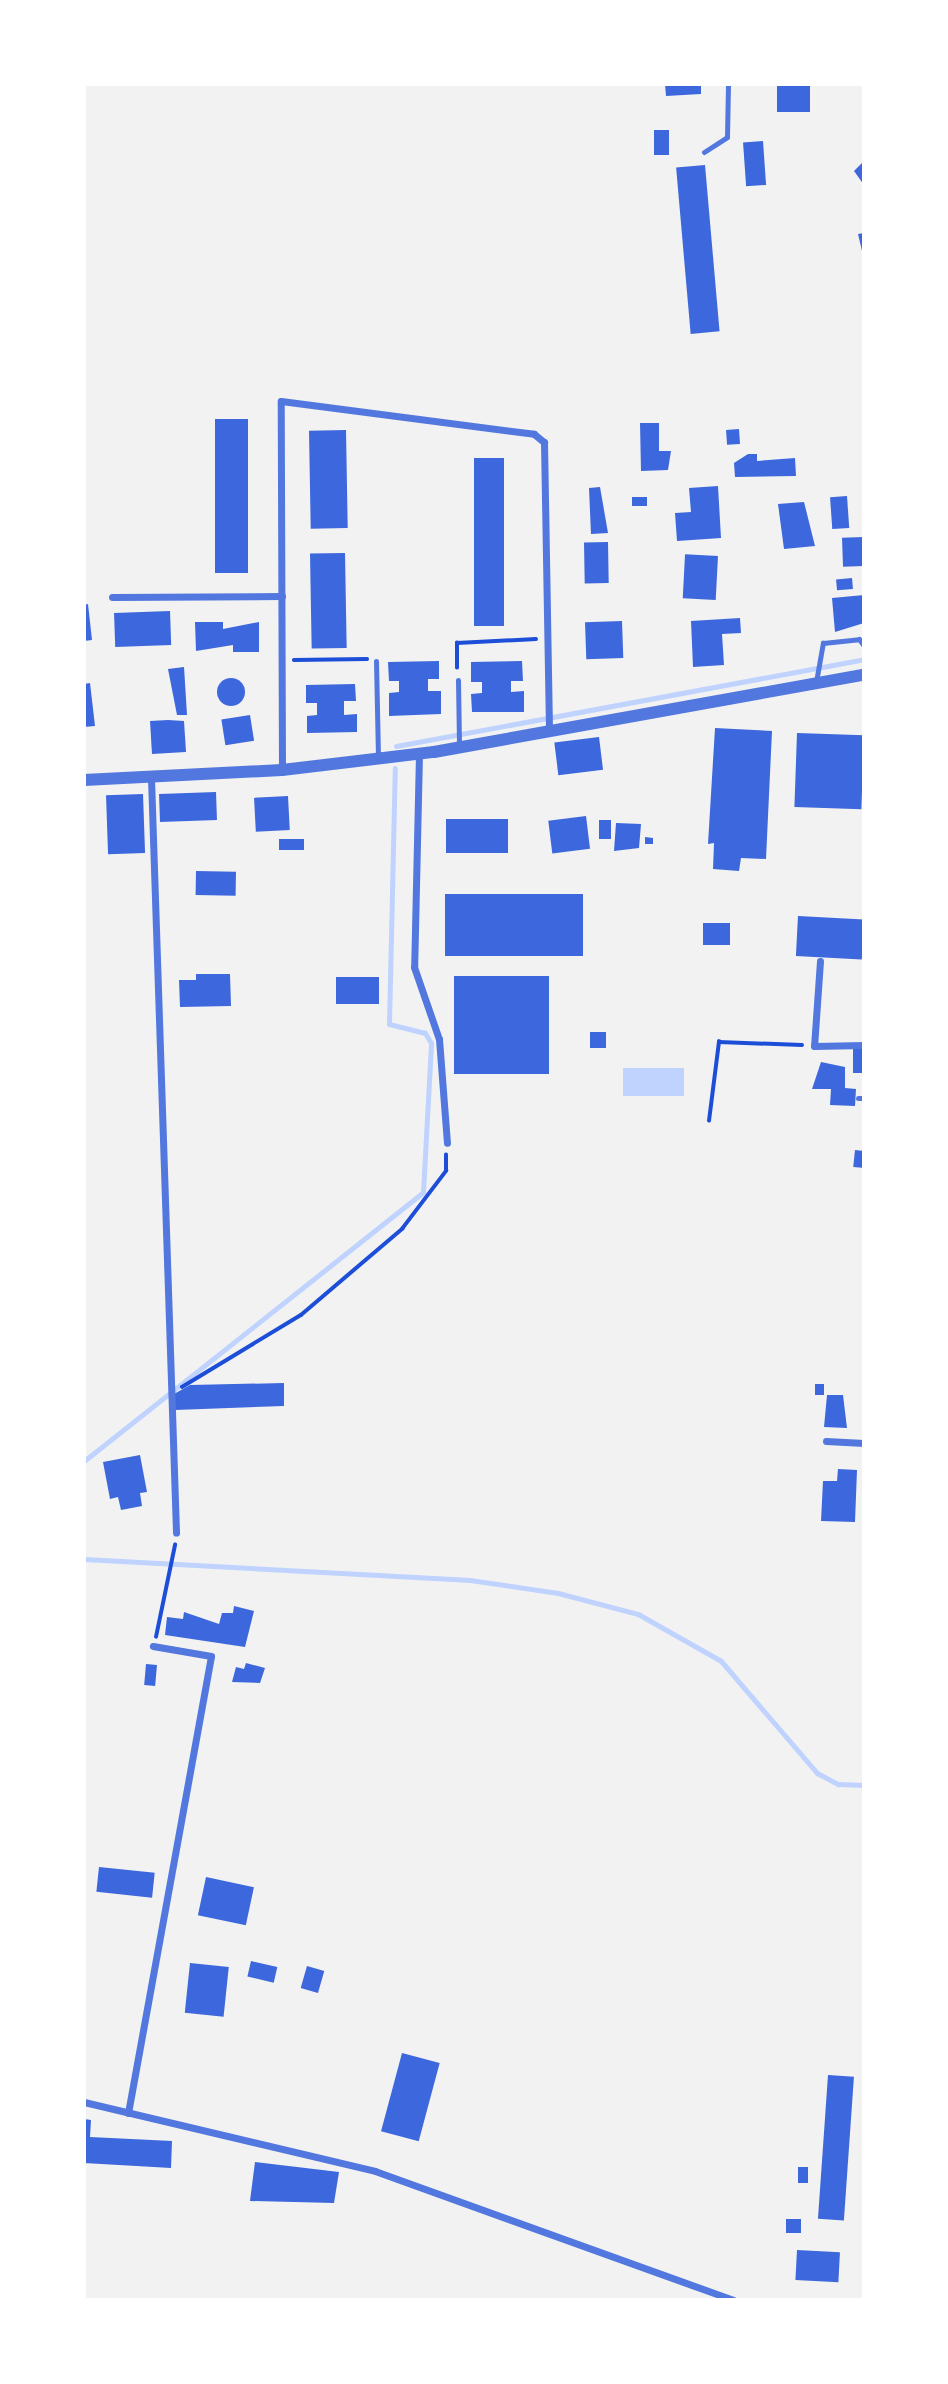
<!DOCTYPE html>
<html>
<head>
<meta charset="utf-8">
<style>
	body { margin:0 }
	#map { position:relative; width:948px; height:2384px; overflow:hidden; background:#f2f2f2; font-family:Rubik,sans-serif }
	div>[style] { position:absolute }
	.water>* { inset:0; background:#bfd3fe; transform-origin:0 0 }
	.stream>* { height:5px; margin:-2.5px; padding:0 2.5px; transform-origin:2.5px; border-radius:2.5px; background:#bfd3fe }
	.building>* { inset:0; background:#3d67dc; transform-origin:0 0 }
	.round { border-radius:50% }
	.path>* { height:3.5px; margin:-1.75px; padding:0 1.75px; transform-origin:1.75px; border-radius:1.75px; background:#1d4ed8 }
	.service>* { height:5px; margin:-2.5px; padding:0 2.5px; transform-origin:2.5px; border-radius:2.5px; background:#5277de }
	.minor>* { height:7px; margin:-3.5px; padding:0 3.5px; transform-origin:3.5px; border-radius:3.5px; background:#5277de }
	.tertiary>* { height:12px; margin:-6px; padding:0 6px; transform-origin:6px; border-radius:6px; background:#5277de }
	span { translate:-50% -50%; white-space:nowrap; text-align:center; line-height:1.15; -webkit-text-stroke:5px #fff; paint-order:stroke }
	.frame { position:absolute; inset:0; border:86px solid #fff; pointer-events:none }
</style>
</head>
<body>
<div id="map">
	<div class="water">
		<div style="left:684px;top:1068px;width:28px;height:61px;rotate:90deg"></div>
	</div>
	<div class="stream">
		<div style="left:396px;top:746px;width:476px;rotate:-10.5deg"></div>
		<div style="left:84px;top:1461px;width:433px;rotate:-38.4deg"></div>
		<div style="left:423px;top:1192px;width:149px;rotate:-86.9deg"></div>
		<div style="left:431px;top:1043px;width:12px;rotate:-121deg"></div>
		<div style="left:425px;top:1033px;width:37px;rotate:-166deg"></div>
		<div style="left:389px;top:1024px;width:256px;rotate:-88.7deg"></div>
		<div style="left:84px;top:1559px;width:387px;rotate:3.1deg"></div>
		<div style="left:470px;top:1580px;width:89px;rotate:8.4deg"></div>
		<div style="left:558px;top:1593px;width:83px;rotate:14.7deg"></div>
		<div style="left:638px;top:1614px;width:95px;rotate:29.5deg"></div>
		<div style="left:721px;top:1661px;width:148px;rotate:49.4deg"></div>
		<div style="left:817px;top:1773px;width:24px;rotate:28deg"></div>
		<div style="left:838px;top:1784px;width:26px;rotate:2deg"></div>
	</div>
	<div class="building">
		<div style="clip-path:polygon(665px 84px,701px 84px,701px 94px,666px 96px)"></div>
		<div style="left:777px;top:84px;width:33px;height:28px"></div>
		<div style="left:654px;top:130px;width:15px;height:25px"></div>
		<div style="left:763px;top:141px;width:44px;height:20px;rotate:86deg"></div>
		<div style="clip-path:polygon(864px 161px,864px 185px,854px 171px)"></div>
		<div style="left:705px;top:165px;width:167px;height:29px;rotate:85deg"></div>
		<div style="clip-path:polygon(864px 233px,864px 255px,863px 255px,858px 234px)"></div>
		<div style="left:215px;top:419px;width:33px;height:154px"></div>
		<div style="clip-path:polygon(640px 423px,659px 423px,659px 451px,671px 451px,668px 470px,641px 471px)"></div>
		<div style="left:739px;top:429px;width:15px;height:13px;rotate:86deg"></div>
		<div style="left:346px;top:430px;width:98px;height:37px;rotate:89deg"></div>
		<div style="clip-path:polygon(748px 454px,757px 454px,757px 461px,795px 458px,796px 476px,735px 477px,734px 463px)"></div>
		<div style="left:474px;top:458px;width:30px;height:168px"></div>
		<div style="clip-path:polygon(718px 486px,721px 538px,677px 541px,675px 513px,691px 512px,689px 488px)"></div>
		<div style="clip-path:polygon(600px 487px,608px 533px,591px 534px,589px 488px)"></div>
		<div style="left:847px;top:496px;width:32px;height:17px;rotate:86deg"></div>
		<div style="left:632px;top:497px;width:15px;height:9px"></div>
		<div style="clip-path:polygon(804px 502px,815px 546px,784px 549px,778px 504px)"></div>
		<div style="left:863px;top:537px;width:29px;height:21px;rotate:88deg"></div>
		<div style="left:608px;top:542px;width:41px;height:24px;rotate:89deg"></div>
		<div style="left:345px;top:553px;width:95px;height:35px;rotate:89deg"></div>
		<div style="left:718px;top:556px;width:44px;height:33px;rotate:93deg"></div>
		<div style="left:852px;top:578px;width:11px;height:16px;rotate:85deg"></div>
		<div style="clip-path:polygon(864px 595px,864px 623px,835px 632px,832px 598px)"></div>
		<div style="clip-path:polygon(88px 604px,92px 640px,84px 641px,84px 605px)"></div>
		<div style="left:170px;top:611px;width:34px;height:56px;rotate:88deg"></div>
		<div style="clip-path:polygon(740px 618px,741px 633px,722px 634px,724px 665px,693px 667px,691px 621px)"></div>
		<div style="left:622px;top:621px;width:37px;height:37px;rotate:88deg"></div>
		<div style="clip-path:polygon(195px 622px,223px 622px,223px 629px,259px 622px,259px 652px,233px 652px,233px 645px,196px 651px)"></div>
		<div style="clip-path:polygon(439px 661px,439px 679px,428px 679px,428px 691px,441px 691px,441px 714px,389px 716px,389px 693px,399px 692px,399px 681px,389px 681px,388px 662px)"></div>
		<div style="clip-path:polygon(522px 661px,523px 681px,511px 681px,511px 692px,524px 691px,524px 712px,472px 712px,471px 694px,482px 693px,482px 682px,471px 682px,471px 662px)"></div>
		<div style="clip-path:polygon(184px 667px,187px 715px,177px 715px,168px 669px)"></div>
		<div class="round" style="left:217px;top:678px;width:28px;height:28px"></div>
		<div style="clip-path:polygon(90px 683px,95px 726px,84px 727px,84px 684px)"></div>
		<div style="clip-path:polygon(355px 684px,356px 701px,344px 701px,344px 715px,357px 714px,357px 732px,307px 733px,307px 716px,317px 715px,317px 703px,306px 703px,306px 685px)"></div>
		<div style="left:250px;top:715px;width:26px;height:29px;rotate:81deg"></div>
		<div style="clip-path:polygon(168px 720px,184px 721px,186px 752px,152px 754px,150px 721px)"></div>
		<div style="clip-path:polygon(715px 728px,772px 731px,766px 859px,741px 858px,739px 871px,713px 869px,714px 843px,708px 844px)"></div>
		<div style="left:797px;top:733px;width:67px;height:74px;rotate:2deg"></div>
		<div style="left:599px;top:737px;width:33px;height:45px;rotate:83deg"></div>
		<div style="left:216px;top:792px;width:28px;height:57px;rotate:88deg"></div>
		<div style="left:143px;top:794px;width:59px;height:37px;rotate:88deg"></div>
		<div style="left:288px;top:796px;width:34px;height:34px;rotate:87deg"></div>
		<div style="left:586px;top:816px;width:33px;height:38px;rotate:83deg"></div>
		<div style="left:508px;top:819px;width:34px;height:62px;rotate:90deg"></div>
		<div style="left:599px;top:820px;width:12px;height:19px"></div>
		<div style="clip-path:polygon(616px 823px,641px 824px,639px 848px,614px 851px)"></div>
		<div style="clip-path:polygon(645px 837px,653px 838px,653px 844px,645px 844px)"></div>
		<div style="left:304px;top:839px;width:11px;height:25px;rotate:90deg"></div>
		<div style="left:196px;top:871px;width:40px;height:24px;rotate:1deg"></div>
		<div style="left:583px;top:894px;width:62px;height:138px;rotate:90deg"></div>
		<div style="left:798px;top:916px;width:66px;height:40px;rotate:3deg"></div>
		<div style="left:703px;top:923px;width:27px;height:22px"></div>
		<div style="clip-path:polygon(196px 974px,230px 974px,231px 1006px,180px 1007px,179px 980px,196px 980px)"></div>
		<div style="left:549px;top:976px;width:98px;height:95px;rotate:90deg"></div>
		<div style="left:336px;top:977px;width:43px;height:27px"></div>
		<div style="left:590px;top:1032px;width:16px;height:16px"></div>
		<div style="left:853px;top:1048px;width:11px;height:25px"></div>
		<div style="clip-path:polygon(821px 1062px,845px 1067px,845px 1088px,856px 1089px,855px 1106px,830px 1105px,831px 1089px,812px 1089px)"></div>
		<div style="left:855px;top:1150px;width:9px;height:17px;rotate:6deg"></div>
		<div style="clip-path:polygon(284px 1383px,284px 1406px,175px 1410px,174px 1394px,190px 1385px)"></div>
		<div style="left:815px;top:1384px;width:9px;height:11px"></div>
		<div style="clip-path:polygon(827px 1395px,843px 1395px,847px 1428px,824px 1427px)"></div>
		<div style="clip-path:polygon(140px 1455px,147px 1492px,140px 1493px,142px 1506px,121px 1510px,118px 1497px,110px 1499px,103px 1462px)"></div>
		<div style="clip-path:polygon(838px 1469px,857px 1470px,855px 1522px,821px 1521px,823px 1481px,837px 1481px)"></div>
		<div style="clip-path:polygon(234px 1606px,254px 1611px,245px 1647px,165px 1635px,167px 1617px,183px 1619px,184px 1612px,219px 1624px,222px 1613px,233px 1613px)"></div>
		<div style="clip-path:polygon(246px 1663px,265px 1668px,260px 1683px,232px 1682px,236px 1667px,244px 1669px)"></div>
		<div style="left:146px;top:1664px;width:11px;height:21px;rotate:5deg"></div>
		<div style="left:99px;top:1867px;width:56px;height:25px;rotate:6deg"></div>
		<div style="left:206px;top:1877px;width:49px;height:39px;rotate:12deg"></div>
		<div style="left:251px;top:1961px;width:27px;height:16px;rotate:13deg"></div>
		<div style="left:190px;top:1963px;width:39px;height:50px;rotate:6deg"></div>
		<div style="left:307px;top:1966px;width:18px;height:23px;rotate:16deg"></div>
		<div style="left:402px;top:2053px;width:39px;height:81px;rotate:15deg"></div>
		<div style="left:828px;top:2075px;width:26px;height:144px;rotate:4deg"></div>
		<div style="clip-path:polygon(84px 2119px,91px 2120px,90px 2137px,172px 2141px,171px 2168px,84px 2163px)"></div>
		<div style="clip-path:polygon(255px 2162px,339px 2172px,334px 2203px,250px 2201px)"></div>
		<div style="left:798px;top:2167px;width:10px;height:16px"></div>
		<div style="left:786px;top:2219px;width:15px;height:14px"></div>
		<div style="left:797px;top:2250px;width:43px;height:30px;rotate:3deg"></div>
	</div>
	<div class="path">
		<div style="left:294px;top:660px;width:73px;rotate:-0.8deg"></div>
		<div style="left:457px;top:668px;width:25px;rotate:-90deg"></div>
		<div style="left:457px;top:643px;width:79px;rotate:-2.9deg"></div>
		<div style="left:709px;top:1121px;width:80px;rotate:-82.8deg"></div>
		<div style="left:719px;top:1042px;width:83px;rotate:2.1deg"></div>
		<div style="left:182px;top:1387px;width:139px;rotate:-31.2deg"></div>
		<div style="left:301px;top:1315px;width:133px;rotate:-40.4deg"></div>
		<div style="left:402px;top:1229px;width:73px;rotate:-52.8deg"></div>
		<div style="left:446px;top:1171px;width:16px;rotate:-90deg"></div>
		<div style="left:156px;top:1637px;width:94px;rotate:-78.3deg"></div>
	</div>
	<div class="service">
		<div style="left:704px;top:152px;width:27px;rotate:-33deg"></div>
		<div style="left:727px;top:137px;width:53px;rotate:-88.9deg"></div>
		<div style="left:376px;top:661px;width:98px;rotate:88.8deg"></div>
		<div style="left:458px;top:680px;width:67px;rotate:89.1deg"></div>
		<div style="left:816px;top:682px;width:40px;rotate:-80deg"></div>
		<div style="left:823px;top:643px;width:36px;rotate:-6deg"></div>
		<div style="left:859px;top:639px;width:9px;rotate:54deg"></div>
		<div style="left:858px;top:1098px;width:6px"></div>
	</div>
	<div class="minor">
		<div style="left:112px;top:597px;width:170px;rotate:-0.3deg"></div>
		<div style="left:419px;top:754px;width:213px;rotate:91.3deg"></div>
		<div style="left:414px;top:967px;width:76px;rotate:70.9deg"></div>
		<div style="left:439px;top:1039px;width:104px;rotate:85.6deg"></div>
		<div style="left:282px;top:770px;width:369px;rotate:-90.2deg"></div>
		<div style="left:281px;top:401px;width:255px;rotate:7.4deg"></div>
		<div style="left:534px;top:434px;width:13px;rotate:39deg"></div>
		<div style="left:544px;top:442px;width:290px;rotate:89deg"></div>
		<div style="left:151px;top:778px;width:755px;rotate:88.1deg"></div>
		<div style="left:820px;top:961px;width:85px;rotate:94deg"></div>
		<div style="left:814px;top:1046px;width:50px;rotate:-1.1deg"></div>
		<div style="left:826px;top:1441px;width:38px;rotate:3deg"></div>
		<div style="left:84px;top:2102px;width:299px;rotate:13.3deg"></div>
		<div style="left:375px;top:2171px;width:381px;rotate:19.8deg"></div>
		<div style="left:128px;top:2113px;width:464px;rotate:-79.7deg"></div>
		<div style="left:211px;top:1656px;width:59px;rotate:-170.2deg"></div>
	</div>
	<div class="tertiary">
		<div style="left:84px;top:780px;width:198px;rotate:-2.9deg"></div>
		<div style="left:282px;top:770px;width:153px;rotate:-6.8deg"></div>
		<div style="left:434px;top:752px;width:437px;rotate:-10.2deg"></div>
	</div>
	<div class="frame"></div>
</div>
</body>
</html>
